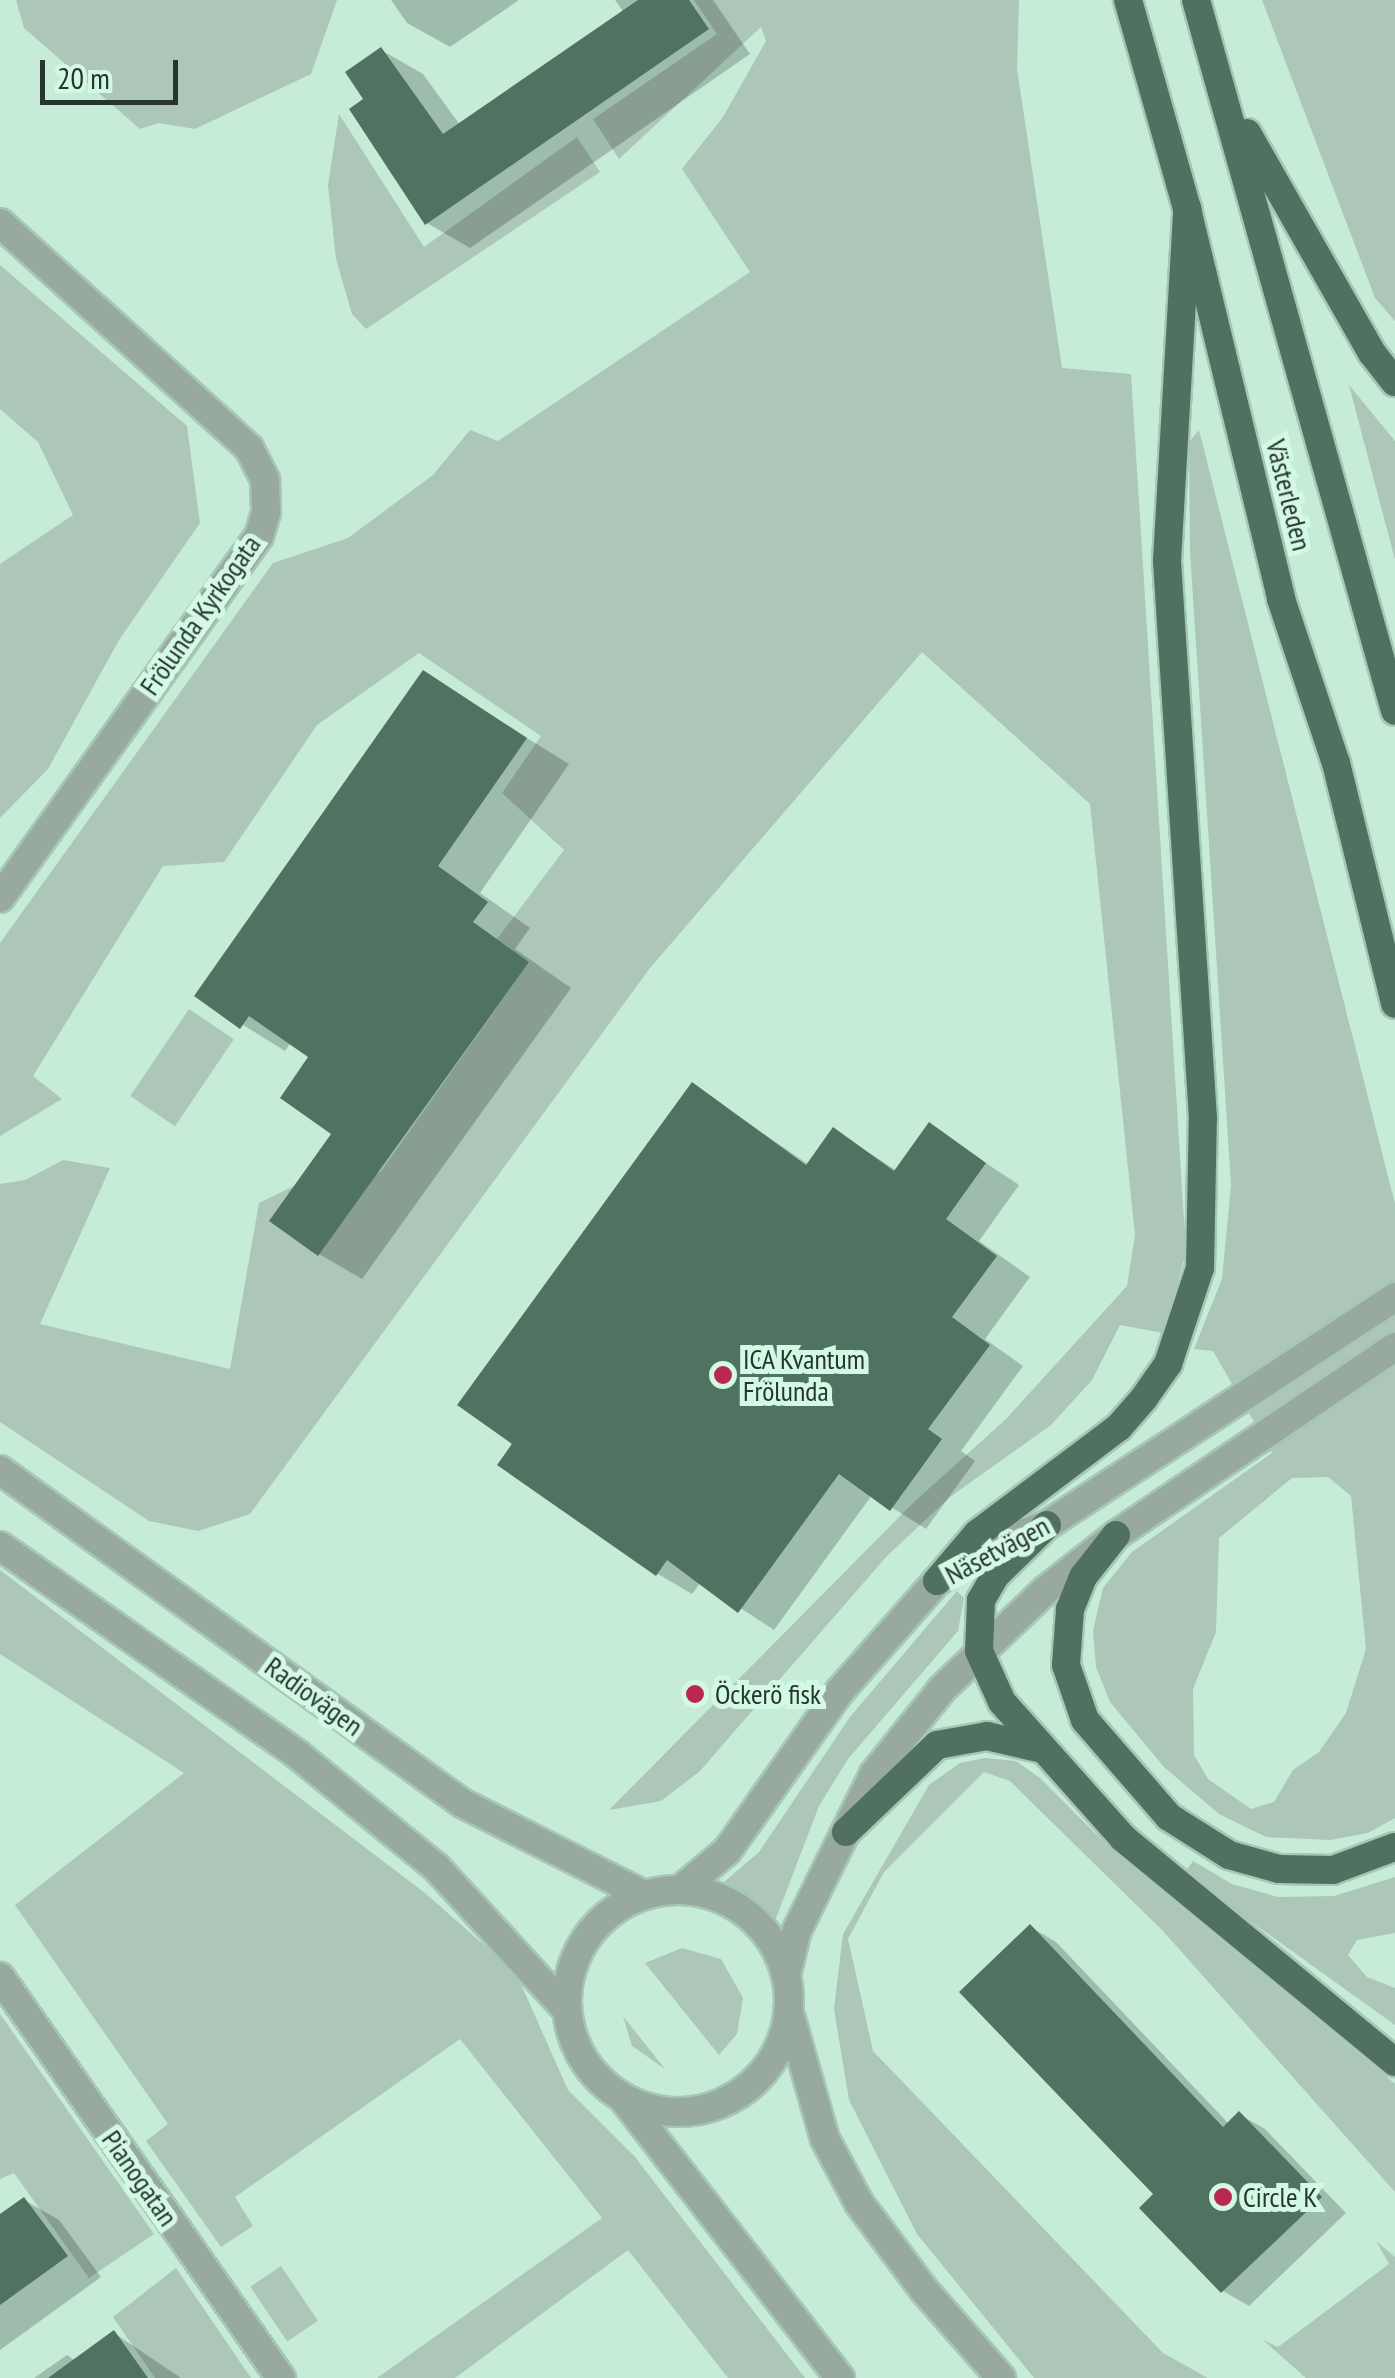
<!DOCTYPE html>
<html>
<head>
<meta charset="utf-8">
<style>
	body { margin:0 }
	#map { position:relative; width:1395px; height:2378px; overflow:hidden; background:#c6ecd8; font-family:"PT Sans Narrow",sans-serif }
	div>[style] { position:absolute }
	.green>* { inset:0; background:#acc6b8; transform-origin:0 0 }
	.shadow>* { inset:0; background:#0003 }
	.building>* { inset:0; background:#507261 }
	.roads { filter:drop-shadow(2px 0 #a6c7b6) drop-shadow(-2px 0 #a6c7b6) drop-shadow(0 2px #a6c7b6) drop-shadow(0 -2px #a6c7b6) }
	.minor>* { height:28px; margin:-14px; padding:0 14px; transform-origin:14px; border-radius:14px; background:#98a9a0 }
	.tertiary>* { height:28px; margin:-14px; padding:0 14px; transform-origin:14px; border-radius:14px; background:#98a9a0 }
	.tertiary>.ring { margin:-14px; padding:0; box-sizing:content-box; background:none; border:28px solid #98a9a0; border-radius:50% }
	.trunk>* { height:28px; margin:-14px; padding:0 14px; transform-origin:14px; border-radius:14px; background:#507060 }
	.dots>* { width:28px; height:28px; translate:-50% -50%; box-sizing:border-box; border:5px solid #d3f9e5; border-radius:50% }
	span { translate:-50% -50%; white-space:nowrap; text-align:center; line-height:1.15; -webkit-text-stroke:10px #d3f9e5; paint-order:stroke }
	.street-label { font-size:28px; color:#26352d }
	.poi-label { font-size:28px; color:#26352d }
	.left { translate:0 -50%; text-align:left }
	.scale { position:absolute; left:40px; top:60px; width:138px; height:45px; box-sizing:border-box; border:5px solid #26352d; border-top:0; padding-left:12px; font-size:30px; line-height:35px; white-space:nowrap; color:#26352d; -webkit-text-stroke:8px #d3f9e5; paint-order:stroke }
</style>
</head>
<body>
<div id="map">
	<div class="green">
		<div style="clip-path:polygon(16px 0,337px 0,311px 74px,195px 129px,159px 123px,140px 129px,24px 28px)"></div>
		<div style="clip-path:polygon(694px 0,1019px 0,1017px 69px,1062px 368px,1131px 374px,1186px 1253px,1163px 1333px,1120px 1325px,1092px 1380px,1051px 1425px,950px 1497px,886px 1557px,700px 1771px,661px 1801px,609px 1810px,913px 1503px,1005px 1420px,1127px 1286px,1135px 1235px,1090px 804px,922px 652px,650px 968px,250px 1514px,198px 1531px,149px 1521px,0 1422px,0 1184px,25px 1180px,63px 1160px,110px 1168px,40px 1324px,230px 1369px,259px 1203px,298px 1184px,355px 1192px,382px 1170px,529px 962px,497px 939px,564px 850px,502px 793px,541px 736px,419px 653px,317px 725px,224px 862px,163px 866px,33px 1076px,62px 1099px,0 1136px,0 943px,273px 563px,348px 538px,433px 475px,470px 430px,498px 441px,750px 272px,682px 169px,723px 117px,766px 41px,761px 27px,619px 159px,593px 119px,717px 34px)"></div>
		<div style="clip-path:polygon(1262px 0,1395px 0,1395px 321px,1375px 298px)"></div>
		<div style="clip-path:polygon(339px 114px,424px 247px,577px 137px,600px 172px,366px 329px,352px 314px,336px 259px,328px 185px)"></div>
		<div style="clip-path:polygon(0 265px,187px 426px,200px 523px,119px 640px,48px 769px,0 818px,0 564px,73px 515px,38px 442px,0 409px)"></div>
		<div style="clip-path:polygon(1349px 385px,1395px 441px,1395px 560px)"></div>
		<div style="clip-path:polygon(evenodd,1199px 430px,1395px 1204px,1395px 1818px,1368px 1833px,1330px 1840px,1266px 1837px,1219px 1814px,1164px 1767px,1110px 1702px,1096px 1667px,1093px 1631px,1103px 1588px,1132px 1552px,1272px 1453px,1213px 1351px,1194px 1349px,1222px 1279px,1231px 1185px,1190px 551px,1189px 442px,1199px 430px,1328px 1477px,1351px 1496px,1366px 1649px,1346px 1713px,1319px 1752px,1293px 1770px,1274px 1802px,1251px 1809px,1208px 1779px,1194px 1755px,1193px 1689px,1216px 1632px,1219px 1538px,1292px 1478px,1328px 1477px)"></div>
		<div style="left:189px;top:1009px;width:54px;height:105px;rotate:34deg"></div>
		<div style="clip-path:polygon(0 1570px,425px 1893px,516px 1973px,568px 2090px,635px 2157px,805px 2378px,728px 2378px,628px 2250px,455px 2378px,377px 2378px,602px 2218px,460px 2039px,235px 2197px,253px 2226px,221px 2247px,146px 2141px,168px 2124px,15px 1905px,184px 1773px,0 1654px)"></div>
		<div style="clip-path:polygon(957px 1591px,964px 1598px,958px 1631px,848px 1759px,819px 1806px,775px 1921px,724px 1882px,759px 1852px,850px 1717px)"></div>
		<div style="clip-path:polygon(985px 1758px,1016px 1761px,1040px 1778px,1117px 1855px,1395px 2084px,1395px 2192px,1163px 1931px,1010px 1781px,984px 1772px,884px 1872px,848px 1939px,873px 2051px,1163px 2353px,1208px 2378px,1034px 2378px,917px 2234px,849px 2100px,834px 2009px,843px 1934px,929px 1785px,960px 1763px)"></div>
		<div style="clip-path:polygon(1193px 1861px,1232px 1884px,1278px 1897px,1334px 1896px,1395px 1877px,1395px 1933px,1357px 1940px,1348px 1955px,1367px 1977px,1395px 1988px,1395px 2025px,1211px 1893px,1186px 1871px)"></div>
		<div style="clip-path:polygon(682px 1948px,721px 1959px,743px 1998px,737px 2034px,719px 2055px,645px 1963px)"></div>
		<div style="clip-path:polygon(0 2014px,154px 2234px,89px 2278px,14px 2173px,0 2179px)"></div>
		<div style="clip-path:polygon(623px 2016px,665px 2069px,632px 2046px)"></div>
		<div style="clip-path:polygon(1376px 2241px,1395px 2257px,1395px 2378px,1306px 2378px,1263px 2340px,1278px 2347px,1389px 2264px)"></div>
		<div style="left:281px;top:2266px;width:66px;height:37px;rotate:56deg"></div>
		<div style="clip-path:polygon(176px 2268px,251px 2378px,155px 2378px,113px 2317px)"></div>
	</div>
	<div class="shadow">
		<div style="clip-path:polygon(391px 0,519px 0,450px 47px,407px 23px)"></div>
		<div style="clip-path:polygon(615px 0,713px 0,750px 54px,470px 248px,427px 223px,367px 99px,381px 50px,423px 74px,460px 125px,624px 13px)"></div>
		<div style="clip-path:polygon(424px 674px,569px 764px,480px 893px,530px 928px,515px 949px,571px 988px,362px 1279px,319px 1254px,334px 1133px,312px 1057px,291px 1042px,285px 1051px,197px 996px)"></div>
		<div style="clip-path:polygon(693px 1085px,809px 1165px,834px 1130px,897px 1171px,930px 1126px,1019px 1185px,979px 1241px,1030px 1277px,985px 1339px,1023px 1366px,961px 1451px,975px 1461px,926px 1529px,872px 1495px,774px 1630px,701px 1582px,692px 1594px,658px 1574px,501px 1464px)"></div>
		<div style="clip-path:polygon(1031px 1927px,1056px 1942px,1229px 2124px,1239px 2114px,1265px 2129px,1346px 2213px,1249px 2306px,1223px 2291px,1157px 2194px)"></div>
		<div style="clip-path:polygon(24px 2200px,59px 2220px,101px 2277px,0 2350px,0 2217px)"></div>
		<div style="clip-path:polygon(114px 2333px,181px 2378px,34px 2378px,67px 2355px,76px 2361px)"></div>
	</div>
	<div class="building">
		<div style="clip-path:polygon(638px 0,689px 0,709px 29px,425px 225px,349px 109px,363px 99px,345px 72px,381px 47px,443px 134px)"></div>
		<div style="clip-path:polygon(423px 670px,527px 738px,438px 866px,488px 902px,473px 922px,529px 962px,318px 1256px,269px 1221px,331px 1134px,280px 1098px,308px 1057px,249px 1016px,240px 1029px,194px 996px)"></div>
		<div style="clip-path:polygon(692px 1082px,806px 1165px,833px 1127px,894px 1171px,929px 1122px,986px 1163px,946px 1219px,997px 1256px,952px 1317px,990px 1345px,928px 1429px,942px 1439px,890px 1511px,839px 1474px,738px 1613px,667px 1560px,656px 1576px,497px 1465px,512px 1444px,457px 1405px)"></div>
		<div style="clip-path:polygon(1030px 1924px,1223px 2127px,1239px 2111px,1322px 2197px,1221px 2293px,1139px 2208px,1153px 2194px,959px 1992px)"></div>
		<div style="clip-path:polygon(24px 2197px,68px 2256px,0 2305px,0 2214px)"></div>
		<div style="clip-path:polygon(114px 2330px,148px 2378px,48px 2378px)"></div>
	</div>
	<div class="roads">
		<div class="minor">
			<div style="left:0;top:223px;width:336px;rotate:42.1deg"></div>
			<div style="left:249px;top:448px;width:36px;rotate:63deg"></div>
			<div style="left:265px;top:480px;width:32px;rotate:88deg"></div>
			<div style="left:266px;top:512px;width:25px;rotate:106deg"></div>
			<div style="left:259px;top:536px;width:445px;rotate:125.6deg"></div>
			<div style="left:0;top:1470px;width:570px;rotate:35.78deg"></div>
			<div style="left:462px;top:1803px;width:204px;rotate:26.8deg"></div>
			<div style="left:0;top:1546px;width:364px;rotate:35deg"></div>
			<div style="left:298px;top:1755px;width:178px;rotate:39.1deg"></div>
			<div style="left:436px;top:1867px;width:193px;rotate:47.5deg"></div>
			<div style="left:0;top:1977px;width:490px;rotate:55deg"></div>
		</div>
		<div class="tertiary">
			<div class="ring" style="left:567px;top:1890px;width:194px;height:194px"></div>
			<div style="left:680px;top:1890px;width:61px;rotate:-39.7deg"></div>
			<div style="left:727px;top:1851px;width:196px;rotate:-54.8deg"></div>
			<div style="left:840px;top:1691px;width:147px;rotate:-48.6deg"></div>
			<div style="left:937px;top:1581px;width:78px;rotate:-31.8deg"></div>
			<div style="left:1003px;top:1540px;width:46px;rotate:-18.8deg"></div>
			<div style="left:1047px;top:1525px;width:416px;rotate:-33.2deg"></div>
			<div style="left:786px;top:1975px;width:46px;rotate:-76.3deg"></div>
			<div style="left:797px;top:1930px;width:174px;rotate:-63.7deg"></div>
			<div style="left:874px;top:1774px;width:109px;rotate:-51.3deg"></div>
			<div style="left:942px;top:1689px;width:145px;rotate:-43.6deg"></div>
			<div style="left:1047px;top:1589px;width:88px;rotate:-38deg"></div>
			<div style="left:1116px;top:1535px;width:336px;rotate:-34deg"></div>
			<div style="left:791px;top:2019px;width:125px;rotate:74.2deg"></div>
			<div style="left:825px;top:2139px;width:72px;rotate:62deg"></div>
			<div style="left:859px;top:2203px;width:109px;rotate:53.2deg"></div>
			<div style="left:924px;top:2290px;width:117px;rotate:48.8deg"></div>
			<div style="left:625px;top:2101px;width:351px;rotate:52.2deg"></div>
		</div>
		<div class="trunk">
			<div style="left:1128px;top:0;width:217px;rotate:74.2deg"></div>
			<div style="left:1187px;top:209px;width:401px;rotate:76.4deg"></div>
			<div style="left:1281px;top:599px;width:173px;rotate:71.5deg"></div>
			<div style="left:1336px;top:763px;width:248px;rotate:76.2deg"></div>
			<div style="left:1196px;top:0;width:738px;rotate:74.36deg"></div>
			<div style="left:1247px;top:133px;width:253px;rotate:60.4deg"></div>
			<div style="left:1372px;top:353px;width:37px;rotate:52deg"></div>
			<div style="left:1047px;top:1525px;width:73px;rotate:135.6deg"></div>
			<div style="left:995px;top:1576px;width:28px;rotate:120deg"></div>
			<div style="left:981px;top:1600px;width:51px;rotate:92.2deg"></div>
			<div style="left:979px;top:1651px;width:56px;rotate:65.7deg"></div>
			<div style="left:1002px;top:1702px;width:182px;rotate:48.3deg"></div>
			<div style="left:1123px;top:1838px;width:352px;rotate:39.5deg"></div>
			<div style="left:1116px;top:1535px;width:53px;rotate:128.2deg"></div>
			<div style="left:1083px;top:1577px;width:35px;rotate:112deg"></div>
			<div style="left:1070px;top:1609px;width:56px;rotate:94.1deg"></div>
			<div style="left:1066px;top:1665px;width:58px;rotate:70.9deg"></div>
			<div style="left:1085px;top:1720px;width:128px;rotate:49.1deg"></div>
			<div style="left:1169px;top:1817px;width:71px;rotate:32.3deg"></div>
			<div style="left:1229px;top:1855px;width:52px;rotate:15.6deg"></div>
			<div style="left:1279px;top:1869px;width:54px;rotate:1.1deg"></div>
			<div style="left:1333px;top:1870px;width:66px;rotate:-20.4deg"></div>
			<div style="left:937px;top:1581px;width:62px;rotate:-49.6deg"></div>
			<div style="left:977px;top:1534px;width:178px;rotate:-37deg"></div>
			<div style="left:1119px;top:1427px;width:38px;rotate:-49deg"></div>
			<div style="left:1144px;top:1398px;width:42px;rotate:-54.8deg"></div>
			<div style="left:1168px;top:1364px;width:101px;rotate:-71.6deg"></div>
			<div style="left:1200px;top:1268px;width:150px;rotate:-88.9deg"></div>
			<div style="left:1203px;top:1118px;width:558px;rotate:-93.7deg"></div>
			<div style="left:1167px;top:561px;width:353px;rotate:-86.7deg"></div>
			<div style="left:846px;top:1832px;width:126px;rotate:-43.7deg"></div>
			<div style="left:937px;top:1745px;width:51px;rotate:-10.2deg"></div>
			<div style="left:987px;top:1736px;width:52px;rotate:13.2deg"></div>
		</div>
	</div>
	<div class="dots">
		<div style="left:723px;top:1375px;background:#ba294d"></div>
		<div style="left:695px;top:1694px;background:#ba294d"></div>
		<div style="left:1223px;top:2197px;background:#ba294d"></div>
	</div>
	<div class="street-label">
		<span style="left:1289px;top:495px;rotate:76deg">Västerleden</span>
		<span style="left:200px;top:615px;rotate:-55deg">Frölunda Kyrkogata</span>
		<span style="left:997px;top:1550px;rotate:-28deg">Näsetvägen</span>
		<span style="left:314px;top:1696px;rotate:36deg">Radiovägen</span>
		<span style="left:140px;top:2178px;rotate:55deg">Pianogatan</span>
	</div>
	<div class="poi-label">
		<span class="left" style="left:743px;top:1375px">ICA Kvantum<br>Frölunda</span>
		<span class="left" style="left:715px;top:1694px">Öckerö fisk</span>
		<span class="left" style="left:1243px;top:2197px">Circle K</span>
	</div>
	<div class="scale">20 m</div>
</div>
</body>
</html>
